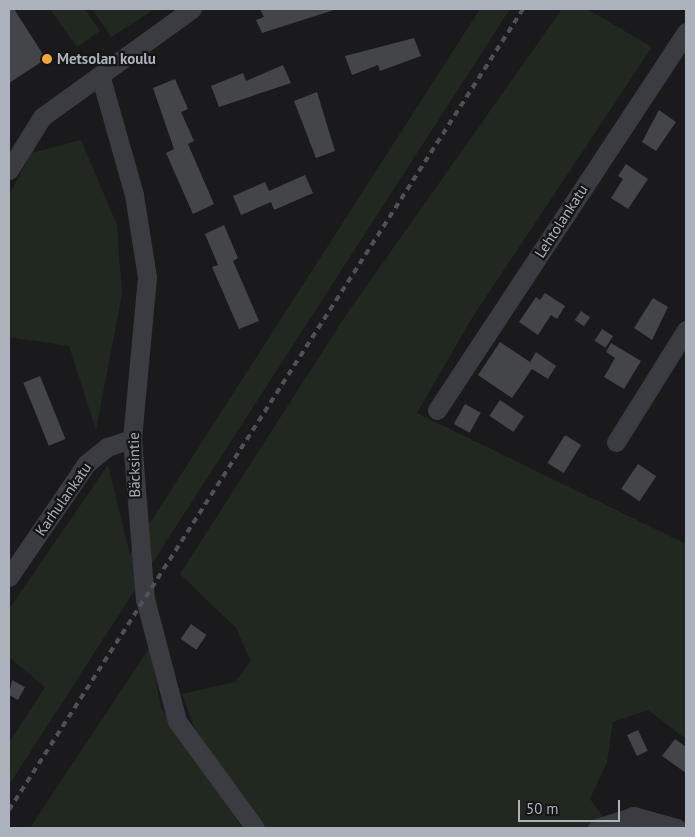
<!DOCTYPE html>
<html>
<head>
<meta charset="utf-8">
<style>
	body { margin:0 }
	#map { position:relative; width:695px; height:837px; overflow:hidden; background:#1a1a1c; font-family:"PT Sans",sans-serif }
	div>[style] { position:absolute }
	.green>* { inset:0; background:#202820 }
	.building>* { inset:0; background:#444549; transform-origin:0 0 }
	.minor>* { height:19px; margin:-9.5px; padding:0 9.5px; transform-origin:9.5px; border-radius:9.5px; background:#3b3c42 }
	.rail>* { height:4px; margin-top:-2px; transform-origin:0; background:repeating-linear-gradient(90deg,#4e5157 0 6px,transparent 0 11px) }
	.dots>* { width:14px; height:14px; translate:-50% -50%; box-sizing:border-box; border:2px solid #151517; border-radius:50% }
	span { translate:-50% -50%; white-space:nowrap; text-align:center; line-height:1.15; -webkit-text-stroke:4.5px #151517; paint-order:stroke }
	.poi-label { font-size:15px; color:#acb2bc; font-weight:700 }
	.left { translate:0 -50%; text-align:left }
	.street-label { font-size:15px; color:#acb2bc }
	.frame { position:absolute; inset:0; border:10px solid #acb2bc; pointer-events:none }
	.scale { position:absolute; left:518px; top:800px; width:102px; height:22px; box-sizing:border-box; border:2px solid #acb2bc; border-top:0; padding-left:6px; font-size:15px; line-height:18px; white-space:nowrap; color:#acb2bc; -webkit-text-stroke:4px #151517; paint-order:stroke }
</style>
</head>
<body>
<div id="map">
	<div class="green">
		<div style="clip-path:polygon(50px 9px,85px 9px,100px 31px,77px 47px)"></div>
		<div style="clip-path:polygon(92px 9px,155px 9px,111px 37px)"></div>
		<div style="clip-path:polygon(480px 9px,510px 9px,9px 785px,9px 743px,45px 687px,9px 657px,9px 609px,108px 465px,130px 554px)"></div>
		<div style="clip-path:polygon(562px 9px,587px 9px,652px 47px,472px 318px,417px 413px,686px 544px,686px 739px,648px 710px,613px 722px,607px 762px,590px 799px,604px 818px,587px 828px,265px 828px,197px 735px,182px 694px,235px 682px,251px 661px,236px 628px,180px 574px,346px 315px)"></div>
		<div style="clip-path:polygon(81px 140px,117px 225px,122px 294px,96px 430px,69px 346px,9px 337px,9px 195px,31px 153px)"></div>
		<div style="clip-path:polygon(150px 647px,161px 708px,242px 828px,30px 828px)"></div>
	</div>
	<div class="building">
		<div style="clip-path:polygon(9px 9px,14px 9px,46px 59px,9px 83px)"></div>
		<div style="clip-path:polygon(260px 9px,337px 9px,262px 33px,256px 20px,264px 17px)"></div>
		<div style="clip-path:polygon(414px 38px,421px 56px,380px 71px,378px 65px,352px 75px,345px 56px)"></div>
		<div style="clip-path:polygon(283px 65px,291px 83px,219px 107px,211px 86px,243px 73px,246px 81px)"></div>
		<div style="clip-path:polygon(175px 79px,188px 109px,181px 112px,194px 141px,188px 144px,214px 204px,193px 214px,166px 153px,174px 149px,153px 88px)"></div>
		<div style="clip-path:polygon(317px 92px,335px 151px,316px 158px,294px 101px)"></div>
		<div style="clip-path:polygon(659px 110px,676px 122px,656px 151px,642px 142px)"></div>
		<div style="clip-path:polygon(626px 164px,648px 179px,628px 209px,611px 198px,623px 179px,618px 176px)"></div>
		<div style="clip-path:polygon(305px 175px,313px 193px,274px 210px,271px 202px,241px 215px,233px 196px,265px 182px,269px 191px)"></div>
		<div style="clip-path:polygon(224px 225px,238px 258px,233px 261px,259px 321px,239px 329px,212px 267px,218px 265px,205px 234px)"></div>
		<div style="clip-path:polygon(545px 293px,565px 306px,557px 319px,551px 315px,538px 335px,519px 322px,536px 297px,540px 300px)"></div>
		<div style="clip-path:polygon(653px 298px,668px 307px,652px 340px,634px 328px)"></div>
		<div style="left:581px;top:311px;width:11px;height:11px;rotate:34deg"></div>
		<div style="left:602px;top:329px;width:13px;height:14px;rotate:32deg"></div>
		<div style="clip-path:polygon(500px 342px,530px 362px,536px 352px,556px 366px,548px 379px,532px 369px,512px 398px,478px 375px)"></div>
		<div style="clip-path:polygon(611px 343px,641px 361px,624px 389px,604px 377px,615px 358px,606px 352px)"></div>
		<div style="left:40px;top:376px;width:68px;height:18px;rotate:68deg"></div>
		<div style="left:500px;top:400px;width:29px;height:19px;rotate:34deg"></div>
		<div style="left:465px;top:404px;width:18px;height:23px;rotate:29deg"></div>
		<div style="left:565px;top:435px;width:19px;height:33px;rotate:32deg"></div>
		<div style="left:638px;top:464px;width:22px;height:30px;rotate:34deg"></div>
		<div style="left:191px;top:624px;width:19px;height:18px;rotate:35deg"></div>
		<div style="clip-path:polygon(12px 680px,25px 687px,18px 700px,9px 695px)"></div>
		<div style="left:638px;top:730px;width:23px;height:12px;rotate:65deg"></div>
		<div style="clip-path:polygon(675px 739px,686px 747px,686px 773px,662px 756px)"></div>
	</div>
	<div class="minor">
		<div style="left:101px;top:78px;width:122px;rotate:74.2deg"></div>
		<div style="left:134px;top:195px;width:83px;rotate:81deg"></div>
		<div style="left:147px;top:277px;width:163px;rotate:95.3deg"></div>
		<div style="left:132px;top:439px;width:161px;rotate:85.4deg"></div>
		<div style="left:145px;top:599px;width:126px;rotate:75.3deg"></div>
		<div style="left:177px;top:721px;width:132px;rotate:53.9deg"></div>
		<div style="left:9px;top:170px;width:62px;rotate:-58.1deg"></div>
		<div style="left:42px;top:117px;width:185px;rotate:-35.8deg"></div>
		<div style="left:437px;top:410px;width:453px;rotate:-56.6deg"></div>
		<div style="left:616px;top:442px;width:132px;rotate:-58deg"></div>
		<div style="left:9px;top:577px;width:137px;rotate:-55.7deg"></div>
		<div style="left:86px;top:464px;width:27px;rotate:-39deg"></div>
		<div style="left:107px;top:447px;width:26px;rotate:-18deg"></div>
		<div style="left:597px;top:828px;width:38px;rotate:-18deg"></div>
		<div style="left:633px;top:816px;width:46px;rotate:15.3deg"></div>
	</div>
	<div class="rail">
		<div style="left:9px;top:810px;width:952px;rotate:-57.31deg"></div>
	</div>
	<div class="dots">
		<div style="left:47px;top:59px;background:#f7a737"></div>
	</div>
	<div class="poi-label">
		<span class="left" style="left:57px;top:59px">Metsolan koulu</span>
	</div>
	<div class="street-label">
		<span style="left:561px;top:221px;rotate:-57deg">Lehtolankatu</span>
		<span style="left:134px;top:465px;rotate:-91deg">Bäcksintie</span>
		<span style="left:63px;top:499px;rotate:-55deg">Karhulankatu</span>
	</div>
	<div class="frame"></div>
	<div class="scale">50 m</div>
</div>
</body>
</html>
